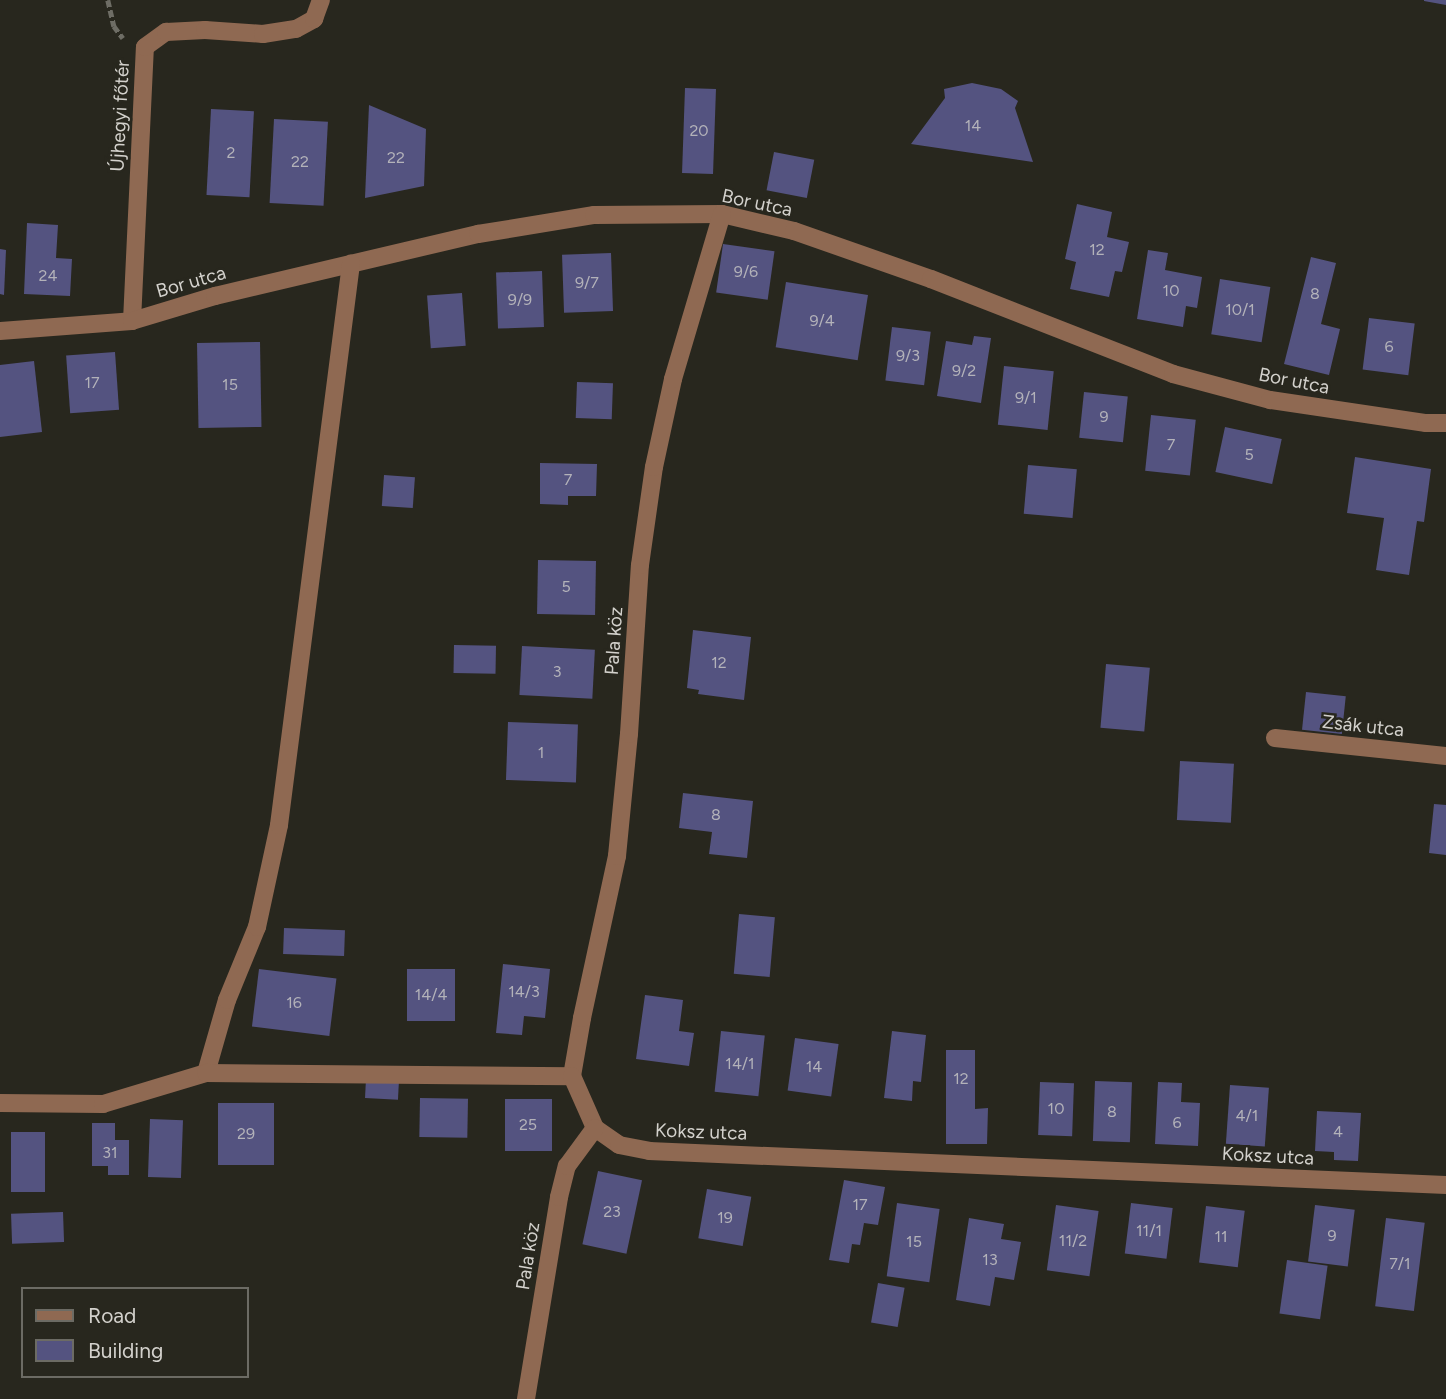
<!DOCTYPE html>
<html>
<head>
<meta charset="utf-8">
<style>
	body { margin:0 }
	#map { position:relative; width:1446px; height:1399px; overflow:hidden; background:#28271e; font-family:Figtree,sans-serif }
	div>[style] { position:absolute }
	.building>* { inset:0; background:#545380; transform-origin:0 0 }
	.path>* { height:4.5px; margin-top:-2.25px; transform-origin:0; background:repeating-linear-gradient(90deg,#6e6d65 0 7px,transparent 0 10.5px) }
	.minor>* { height:18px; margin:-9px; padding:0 9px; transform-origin:9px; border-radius:9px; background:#8f6952 }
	span { translate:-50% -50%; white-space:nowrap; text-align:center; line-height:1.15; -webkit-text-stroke:5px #28271e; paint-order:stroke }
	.number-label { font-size:16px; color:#b3b2b9 }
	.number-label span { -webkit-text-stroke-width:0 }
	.street-label { font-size:19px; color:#d3d1cc }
	.legend { position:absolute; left:21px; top:1287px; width:228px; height:91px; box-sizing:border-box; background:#28271e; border:2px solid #6c6b64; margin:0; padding:9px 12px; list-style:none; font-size:21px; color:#d3d1cc }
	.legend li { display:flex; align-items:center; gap:14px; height:35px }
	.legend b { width:35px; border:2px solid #6c6b64 }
</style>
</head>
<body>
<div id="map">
	<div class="building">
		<div style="clip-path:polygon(1424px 0,1446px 0,1446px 5px,1424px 1px)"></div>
		<div style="clip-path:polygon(972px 83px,1001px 89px,1018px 101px,1015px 108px,1033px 162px,911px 144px,945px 98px,944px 89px)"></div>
		<div style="left:685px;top:88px;width:31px;height:85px;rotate:2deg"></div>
		<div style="clip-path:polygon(369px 105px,426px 129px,424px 186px,365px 198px)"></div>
		<div style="left:211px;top:109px;width:43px;height:86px;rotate:3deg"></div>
		<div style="left:274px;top:119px;width:54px;height:84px;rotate:3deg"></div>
		<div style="left:774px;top:152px;width:41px;height:39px;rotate:11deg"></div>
		<div style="clip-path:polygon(1077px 204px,1112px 212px,1107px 237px,1129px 242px,1122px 272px,1115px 271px,1109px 297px,1070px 289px,1076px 262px,1065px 259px)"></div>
		<div style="clip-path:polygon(27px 223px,58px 225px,56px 258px,72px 259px,70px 296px,24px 294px)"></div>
		<div style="left:723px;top:244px;width:52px;height:49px;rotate:8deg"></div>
		<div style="clip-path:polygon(0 249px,6px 250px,4px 295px,0 294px)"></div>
		<div style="clip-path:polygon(1148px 250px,1168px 253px,1165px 270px,1202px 277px,1197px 308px,1186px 306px,1183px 327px,1137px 319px)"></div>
		<div style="left:611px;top:253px;width:58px;height:49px;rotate:88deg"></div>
		<div style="clip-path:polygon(1311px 257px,1336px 263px,1321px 324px,1340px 329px,1329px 375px,1284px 364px)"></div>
		<div style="left:542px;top:271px;width:56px;height:46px;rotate:88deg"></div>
		<div style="left:1220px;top:279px;width:51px;height:56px;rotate:9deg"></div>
		<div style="left:786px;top:282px;width:83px;height:66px;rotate:9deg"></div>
		<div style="left:462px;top:293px;width:53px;height:35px;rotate:86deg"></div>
		<div style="left:1369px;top:318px;width:46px;height:52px;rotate:7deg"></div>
		<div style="left:892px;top:327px;width:39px;height:54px;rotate:7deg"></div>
		<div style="clip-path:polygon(974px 336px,991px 338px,981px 403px,937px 396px,946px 341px,972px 345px)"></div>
		<div style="left:260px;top:342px;width:85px;height:63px;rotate:89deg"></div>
		<div style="left:115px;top:352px;width:58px;height:49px;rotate:86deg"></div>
		<div style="clip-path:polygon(34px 361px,42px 432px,0 437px,0 365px)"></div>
		<div style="left:1004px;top:366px;width:50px;height:59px;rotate:6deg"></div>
		<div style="left:577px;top:382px;width:36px;height:36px;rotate:2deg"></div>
		<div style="left:1084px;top:392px;width:44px;height:46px;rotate:6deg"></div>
		<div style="left:1151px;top:415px;width:45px;height:56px;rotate:6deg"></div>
		<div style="left:1225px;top:427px;width:58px;height:46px;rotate:12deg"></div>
		<div style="clip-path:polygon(1355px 457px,1431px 469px,1424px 522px,1417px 521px,1409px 575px,1376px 570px,1384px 518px,1347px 513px)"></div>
		<div style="clip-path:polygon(540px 463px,597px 464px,596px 496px,568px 496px,568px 505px,540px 504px)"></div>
		<div style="left:1028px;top:465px;width:49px;height:49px;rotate:5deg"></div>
		<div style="left:384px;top:475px;width:31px;height:31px;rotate:4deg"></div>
		<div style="left:538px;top:560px;width:58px;height:54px;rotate:1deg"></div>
		<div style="clip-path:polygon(693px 630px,751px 637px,744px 700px,698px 694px,699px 690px,687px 688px)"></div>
		<div style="left:454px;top:645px;width:42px;height:28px;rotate:1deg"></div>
		<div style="left:522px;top:646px;width:73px;height:49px;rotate:3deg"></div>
		<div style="left:1106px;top:664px;width:44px;height:64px;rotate:5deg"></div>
		<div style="left:1306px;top:692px;width:40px;height:38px;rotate:6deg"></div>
		<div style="left:508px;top:722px;width:70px;height:58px;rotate:2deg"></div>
		<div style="left:1180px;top:761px;width:54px;height:59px;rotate:3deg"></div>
		<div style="clip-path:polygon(683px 793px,753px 801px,747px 858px,709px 854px,712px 832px,679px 828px)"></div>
		<div style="clip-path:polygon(1434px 804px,1446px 805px,1446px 855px,1429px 853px)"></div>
		<div style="left:739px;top:914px;width:36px;height:60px;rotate:5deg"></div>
		<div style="left:284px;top:928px;width:61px;height:26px;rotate:2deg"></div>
		<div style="clip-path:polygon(503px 964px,550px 969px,545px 1018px,524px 1016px,522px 1035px,496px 1033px)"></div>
		<div style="left:259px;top:969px;width:78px;height:58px;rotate:7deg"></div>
		<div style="left:407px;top:969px;width:48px;height:52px"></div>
		<div style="clip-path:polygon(645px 995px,683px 1000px,679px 1031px,694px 1033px,689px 1066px,636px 1059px)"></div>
		<div style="left:721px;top:1031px;width:44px;height:61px;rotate:6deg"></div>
		<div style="clip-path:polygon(892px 1031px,926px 1035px,921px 1082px,913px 1081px,912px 1101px,884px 1098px)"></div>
		<div style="left:795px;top:1038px;width:44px;height:53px;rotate:8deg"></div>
		<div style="clip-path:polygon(946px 1050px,975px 1050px,975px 1109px,988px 1108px,987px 1144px,946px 1144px)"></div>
		<div style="left:366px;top:1079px;width:33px;height:19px;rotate:3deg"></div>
		<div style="left:1095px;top:1081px;width:37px;height:60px;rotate:2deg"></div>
		<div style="left:1040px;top:1082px;width:34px;height:53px;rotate:2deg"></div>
		<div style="clip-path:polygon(1158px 1082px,1182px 1083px,1181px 1102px,1200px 1103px,1198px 1146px,1155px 1144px)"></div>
		<div style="left:1230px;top:1085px;width:39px;height:59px;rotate:4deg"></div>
		<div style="left:420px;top:1098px;width:48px;height:39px;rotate:1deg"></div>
		<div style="left:505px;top:1099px;width:47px;height:52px"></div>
		<div style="left:218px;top:1103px;width:56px;height:62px"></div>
		<div style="clip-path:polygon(1317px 1111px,1361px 1113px,1358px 1161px,1334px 1160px,1334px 1152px,1315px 1151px)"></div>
		<div style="left:150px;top:1119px;width:33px;height:58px;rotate:2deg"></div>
		<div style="clip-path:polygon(92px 1123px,115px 1123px,115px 1140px,129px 1140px,129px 1175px,108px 1175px,108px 1166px,92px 1166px)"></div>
		<div style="left:11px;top:1132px;width:34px;height:60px"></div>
		<div style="left:598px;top:1171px;width:45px;height:75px;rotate:12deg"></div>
		<div style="clip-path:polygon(844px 1180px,885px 1187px,878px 1225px,864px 1223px,860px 1245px,852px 1244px,849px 1263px,829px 1260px)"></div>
		<div style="left:707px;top:1189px;width:45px;height:50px;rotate:10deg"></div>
		<div style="left:897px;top:1203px;width:43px;height:74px;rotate:8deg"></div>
		<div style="left:1131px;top:1203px;width:42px;height:51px;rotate:7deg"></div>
		<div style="left:1056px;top:1205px;width:43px;height:66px;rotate:8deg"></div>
		<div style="left:1315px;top:1205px;width:40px;height:57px;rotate:7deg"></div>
		<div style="left:1206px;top:1206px;width:39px;height:57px;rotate:7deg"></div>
		<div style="left:63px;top:1212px;width:30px;height:52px;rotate:88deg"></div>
		<div style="clip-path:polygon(969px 1218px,1004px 1224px,1001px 1239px,1021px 1242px,1014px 1280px,995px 1277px,990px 1306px,956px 1300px)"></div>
		<div style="left:1386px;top:1218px;width:39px;height:89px;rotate:7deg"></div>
		<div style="left:1287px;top:1260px;width:41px;height:54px;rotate:8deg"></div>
		<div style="left:878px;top:1283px;width:27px;height:40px;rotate:10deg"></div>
	</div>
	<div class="path">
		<div style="left:108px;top:0;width:27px;rotate:77deg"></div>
		<div style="left:114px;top:26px;width:15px;rotate:53deg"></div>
	</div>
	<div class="minor">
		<div style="left:132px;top:321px;width:274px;rotate:-87.3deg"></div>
		<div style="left:145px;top:47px;width:26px;rotate:-36deg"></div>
		<div style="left:166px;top:32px;width:39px;rotate:-3deg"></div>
		<div style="left:205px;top:30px;width:58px;rotate:3.9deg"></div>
		<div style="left:263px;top:34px;width:33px;rotate:-9deg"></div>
		<div style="left:296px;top:29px;width:21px;rotate:-29deg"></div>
		<div style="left:314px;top:19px;width:20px;rotate:-70deg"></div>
		<div style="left:0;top:331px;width:132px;rotate:-4.3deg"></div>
		<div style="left:132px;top:321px;width:87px;rotate:-16.8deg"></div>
		<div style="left:215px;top:296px;width:270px;rotate:-13.3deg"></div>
		<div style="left:478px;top:234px;width:118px;rotate:-9.3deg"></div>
		<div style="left:594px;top:215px;width:128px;rotate:-0.4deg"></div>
		<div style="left:722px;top:214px;width:74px;rotate:13.3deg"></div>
		<div style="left:794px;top:231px;width:145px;rotate:19.3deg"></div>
		<div style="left:931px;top:279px;width:260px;rotate:21.4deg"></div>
		<div style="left:1173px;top:374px;width:100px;rotate:15deg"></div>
		<div style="left:1270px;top:400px;width:158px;rotate:8.4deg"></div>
		<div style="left:1426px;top:423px;width:20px"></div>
		<div style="left:1275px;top:738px;width:172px;rotate:6deg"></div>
		<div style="left:206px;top:1073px;width:76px;rotate:-74deg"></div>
		<div style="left:227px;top:1000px;width:79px;rotate:-67.7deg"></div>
		<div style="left:257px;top:927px;width:104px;rotate:-77.8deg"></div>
		<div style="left:279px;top:825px;width:566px;rotate:-82.69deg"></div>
		<div style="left:572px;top:1076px;width:59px;rotate:-80.2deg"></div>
		<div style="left:582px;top:1018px;width:166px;rotate:-77.8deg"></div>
		<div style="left:617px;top:856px;width:123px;rotate:-84.4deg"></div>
		<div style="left:629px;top:734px;width:169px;rotate:-86.3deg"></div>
		<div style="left:640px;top:565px;width:99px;rotate:-81.9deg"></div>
		<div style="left:654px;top:467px;width:90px;rotate:-77.8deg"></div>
		<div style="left:673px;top:379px;width:172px;rotate:-73.5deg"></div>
		<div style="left:0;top:1103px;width:103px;rotate:0.6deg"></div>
		<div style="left:103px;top:1104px;width:108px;rotate:-16.8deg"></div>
		<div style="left:206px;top:1073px;width:366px;rotate:0.5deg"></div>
		<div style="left:572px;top:1076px;width:57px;rotate:66.1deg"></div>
		<div style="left:595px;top:1128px;width:29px;rotate:35deg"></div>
		<div style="left:619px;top:1145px;width:31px;rotate:11deg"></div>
		<div style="left:649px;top:1151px;width:798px;rotate:2.44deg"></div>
		<div style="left:526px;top:1399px;width:205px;rotate:-80.7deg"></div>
		<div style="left:559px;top:1197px;width:32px;rotate:-76deg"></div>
		<div style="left:567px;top:1166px;width:47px;rotate:-53.6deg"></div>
	</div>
	<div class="number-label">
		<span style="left:973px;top:126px">14</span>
		<span style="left:699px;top:131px">20</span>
		<span style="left:231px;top:153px">2</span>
		<span style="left:396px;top:158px">22</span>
		<span style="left:300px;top:162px">22</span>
		<span style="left:1097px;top:250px">12</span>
		<span style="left:746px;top:272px">9/6</span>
		<span style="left:48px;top:276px">24</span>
		<span style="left:587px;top:283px">9/7</span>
		<span style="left:1171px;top:291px">10</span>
		<span style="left:1315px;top:294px">8</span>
		<span style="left:520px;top:300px">9/9</span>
		<span style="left:1240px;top:310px">10/1</span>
		<span style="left:822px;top:321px">9/4</span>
		<span style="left:1389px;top:347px">6</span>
		<span style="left:908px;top:356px">9/3</span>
		<span style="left:964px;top:371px">9/2</span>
		<span style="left:92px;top:383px">17</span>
		<span style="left:230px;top:385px">15</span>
		<span style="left:1026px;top:398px">9/1</span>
		<span style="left:1104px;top:417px">9</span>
		<span style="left:1171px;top:445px">7</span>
		<span style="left:1249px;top:455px">5</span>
		<span style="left:568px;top:480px">7</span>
		<span style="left:566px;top:587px">5</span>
		<span style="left:719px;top:663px">12</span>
		<span style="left:557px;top:672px">3</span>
		<span style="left:541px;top:753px">1</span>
		<span style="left:716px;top:815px">8</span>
		<span style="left:524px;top:992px">14/3</span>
		<span style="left:431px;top:995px">14/4</span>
		<span style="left:294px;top:1003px">16</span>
		<span style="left:740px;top:1064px">14/1</span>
		<span style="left:814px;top:1067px">14</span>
		<span style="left:961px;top:1079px">12</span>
		<span style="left:1056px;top:1109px">10</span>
		<span style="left:1112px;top:1112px">8</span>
		<span style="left:1247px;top:1116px">4/1</span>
		<span style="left:1177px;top:1123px">6</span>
		<span style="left:528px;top:1125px">25</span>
		<span style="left:1338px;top:1132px">4</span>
		<span style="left:246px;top:1134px">29</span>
		<span style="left:110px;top:1153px">31</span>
		<span style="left:860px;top:1205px">17</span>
		<span style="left:612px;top:1212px">23</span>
		<span style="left:725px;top:1218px">19</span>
		<span style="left:1149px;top:1231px">11/1</span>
		<span style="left:1332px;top:1236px">9</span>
		<span style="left:1221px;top:1237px">11</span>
		<span style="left:1073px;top:1241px">11/2</span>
		<span style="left:914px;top:1242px">15</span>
		<span style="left:990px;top:1260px">13</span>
		<span style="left:1400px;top:1264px">7/1</span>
	</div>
	<div class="street-label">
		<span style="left:120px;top:116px;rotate:-87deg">Újhegyi főtér</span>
		<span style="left:757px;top:203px;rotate:12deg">Bor utca</span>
		<span style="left:191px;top:282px;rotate:-16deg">Bor utca</span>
		<span style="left:1294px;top:381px;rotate:11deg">Bor utca</span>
		<span style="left:614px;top:641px;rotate:-86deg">Pala köz</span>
		<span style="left:1363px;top:726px;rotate:6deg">Zsák utca</span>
		<span style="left:701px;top:1132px;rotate:2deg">Koksz utca</span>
		<span style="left:1268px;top:1156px;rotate:3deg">Koksz utca</span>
		<span style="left:528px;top:1256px;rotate:-81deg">Pala köz</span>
	</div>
	<ul class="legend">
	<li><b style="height:9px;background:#8f6952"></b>Road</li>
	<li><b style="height:19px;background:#545380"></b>Building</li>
	</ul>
</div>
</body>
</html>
